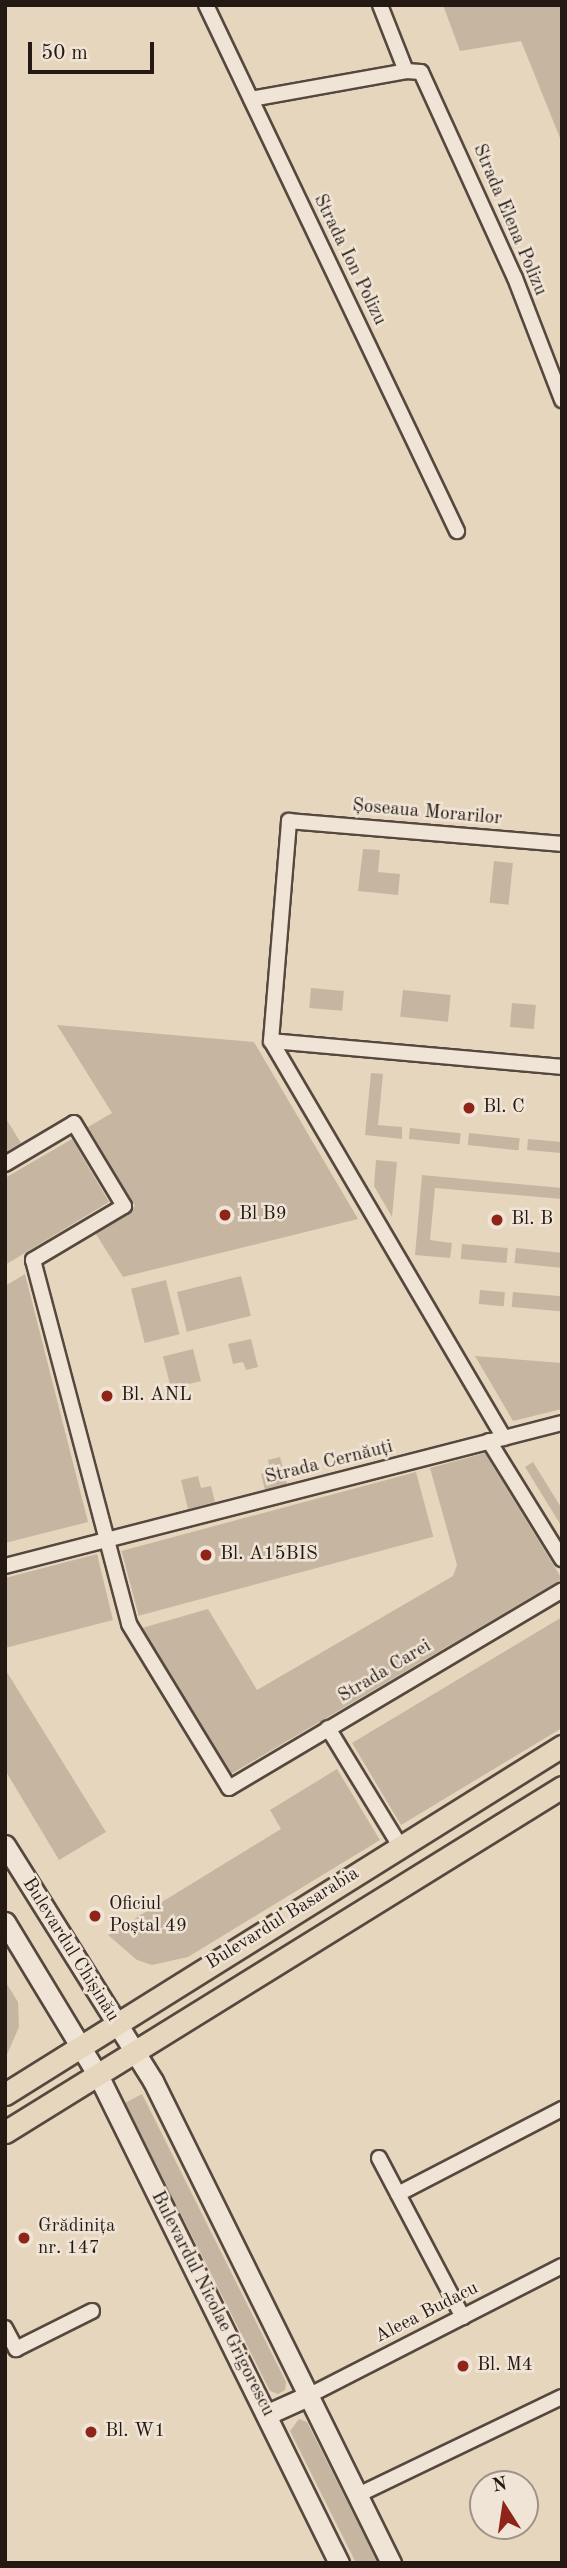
<!DOCTYPE html>
<html>
<head>
<meta charset="utf-8">
<style>
	body { margin:0 }
	#map { position:relative; width:567px; height:2568px; overflow:hidden; background:#e7d6be; font-family:"Old Standard TT",serif }
	div>[style] { position:absolute }
	.green>* { inset:0; background:#c6b6a1; transform-origin:0 0 }
	.roads { filter:drop-shadow(2px 0 #55483e) drop-shadow(-2px 0 #55483e) drop-shadow(0 2px #55483e) drop-shadow(0 -2px #55483e) }
	.street>* { height:14px; margin:-7px; padding:0 7px; transform-origin:7px; border-radius:7px; background:#efe4d5 }
	.secondary>* { height:19px; margin:-9.5px; padding:0 9.5px; transform-origin:9.5px; border-radius:9.5px; background:#efe4d5 }
	.primary>* { height:21px; margin:-10.5px; padding:0 10.5px; transform-origin:10.5px; border-radius:10.5px; background:#e7d6be }
	.dots>* { width:19px; height:19px; translate:-50% -50%; box-sizing:border-box; border:4px solid #efe4d5; border-radius:50% }
	span { translate:-50% -50%; white-space:nowrap; text-align:center; line-height:1.15; -webkit-text-stroke:5px #efe4d5; paint-order:stroke }
	.street-label { font-size:19px; color:#241913 }
	.poi-label { font-size:19px; color:#241913 }
	.left { translate:0 -50%; text-align:left }
	.frame { position:absolute; inset:0; border:7px solid #241913; pointer-events:none }
	.north { position:absolute; left:469px; top:2470px; width:70px; height:70px; box-sizing:border-box; background:#efe4d5; border:2px solid #9e9387; border-radius:50%; rotate:348deg; font-size:19px; font-weight:700; line-height:28px; text-align:center; color:#241913 }
	.north::after { content:''; display:block; margin:auto; width:24px; height:32px; background:#8f2418; clip-path:polygon(50% 0,100% 100%,50% 72%,0 100%) }
	.scale { position:absolute; left:28px; top:42px; width:126px; height:32px; box-sizing:border-box; border:4px solid #241913; border-top:0; padding-left:9px; font-size:21px; line-height:24px; white-space:nowrap; color:#241913; -webkit-text-stroke:5px #efe4d5; paint-order:stroke }
</style>
</head>
<body>
<div id="map">
	<div class="green">
		<div style="clip-path:polygon(443px 5px,562px 5px,562px 143px,521px 41px,460px 51px)"></div>
		<div style="clip-path:polygon(363px 849px,380px 850px,378px 872px,400px 874px,398px 895px,358px 891px)"></div>
		<div style="left:494px;top:861px;width:19px;height:42px;rotate:6deg"></div>
		<div style="left:311px;top:988px;width:33px;height:20px;rotate:5deg"></div>
		<div style="left:403px;top:990px;width:48px;height:27px;rotate:6deg"></div>
		<div style="left:512px;top:1003px;width:24px;height:24px;rotate:5deg"></div>
		<div style="clip-path:polygon(57px 1025px,254px 1042px,358px 1219px,123px 1277px,94px 1231px,135px 1206px,88px 1127px,112px 1113px)"></div>
		<div style="clip-path:polygon(371px 1073px,383px 1074px,378px 1125px,402px 1127px,402px 1139px,365px 1135px)"></div>
		<div style="clip-path:polygon(5px 1117px,21px 1143px,5px 1152px)"></div>
		<div style="left:410px;top:1128px;width:51px;height:11px;rotate:6deg"></div>
		<div style="left:469px;top:1133px;width:51px;height:12px;rotate:6deg"></div>
		<div style="clip-path:polygon(72px 1139px,109px 1202px,5px 1265px,5px 1178px)"></div>
		<div style="left:528px;top:1139px;width:34px;height:11px;rotate:5deg"></div>
		<div style="clip-path:polygon(376px 1160px,397px 1162px,392px 1217px,374px 1186px)"></div>
		<div style="clip-path:polygon(422px 1175px,562px 1188px,562px 1199px,435px 1188px,430px 1240px,452px 1243px,450px 1258px,415px 1255px)"></div>
		<div style="left:462px;top:1244px;width:46px;height:15px;rotate:5deg"></div>
		<div style="left:516px;top:1248px;width:46px;height:15px;rotate:6deg"></div>
		<div style="clip-path:polygon(25px 1274px,88px 1522px,5px 1543px,5px 1286px)"></div>
		<div style="left:241px;top:1276px;width:41px;height:66px;rotate:76deg"></div>
		<div style="left:166px;top:1280px;width:56px;height:36px;rotate:76deg"></div>
		<div style="left:480px;top:1290px;width:25px;height:14px;rotate:5deg"></div>
		<div style="left:513px;top:1292px;width:49px;height:15px;rotate:5deg"></div>
		<div style="clip-path:polygon(251px 1339px,258px 1367px,246px 1370px,243px 1362px,233px 1364px,228px 1344px)"></div>
		<div style="left:193px;top:1349px;width:33px;height:31px;rotate:76deg"></div>
		<div style="clip-path:polygon(475px 1356px,562px 1363px,562px 1409px,513px 1421px)"></div>
		<div style="clip-path:polygon(485px 1453px,562px 1579px,231px 1774px,142px 1628px,208px 1609px,257px 1690px,453px 1576px,457px 1565px,430px 1468px)"></div>
		<div style="clip-path:polygon(280px 1457px,287px 1484px,265px 1490px,261px 1474px,270px 1471px,268px 1460px)"></div>
		<div style="clip-path:polygon(533px 1462px,562px 1509px,562px 1527px,525px 1467px)"></div>
		<div style="left:416px;top:1472px;width:67px;height:305px;rotate:75deg"></div>
		<div style="clip-path:polygon(198px 1476px,201px 1488px,211px 1486px,215px 1502px,188px 1509px,181px 1480px)"></div>
		<div style="clip-path:polygon(97px 1554px,113px 1620px,5px 1648px,5px 1578px)"></div>
		<div style="clip-path:polygon(562px 1617px,562px 1728px,401px 1825px,352px 1743px)"></div>
		<div style="clip-path:polygon(5px 1669px,106px 1832px,59px 1860px,5px 1770px)"></div>
		<div style="clip-path:polygon(337px 1769px,380px 1840px,188px 1957px,152px 1965px,137px 1960px,108px 1935px,281px 1829px,270px 1810px)"></div>
		<div style="clip-path:polygon(5px 1981px,18px 2002px,19px 2027px,5px 2059px)"></div>
		<div style="clip-path:polygon(142px 2094px,286px 2382px,285px 2390px,278px 2394px,270px 2391px,125px 2103px)"></div>
		<div style="clip-path:polygon(299px 2419px,307px 2422px,378px 2563px,356px 2563px,290px 2431px)"></div>
	</div>
	<div class="roads">
		<div class="street">
			<div style="left:206px;top:5px;width:583px;rotate:64.49deg"></div>
			<div style="left:380px;top:5px;width:71px;rotate:68.5deg"></div>
			<div style="left:251px;top:99px;width:158px;rotate:-10.2deg"></div>
			<div style="left:406px;top:71px;width:15px;rotate:4deg"></div>
			<div style="left:421px;top:72px;width:226px;rotate:65.5deg"></div>
			<div style="left:515px;top:278px;width:131px;rotate:68.9deg"></div>
			<div style="left:271px;top:1041px;width:292px;rotate:5.1deg"></div>
			<div style="left:5px;top:1164px;width:80px;rotate:-30.7deg"></div>
			<div style="left:74px;top:1123px;width:97px;rotate:58.9deg"></div>
			<div style="left:124px;top:1206px;width:106px;rotate:149.3deg"></div>
			<div style="left:33px;top:1260px;width:376px;rotate:75.2deg"></div>
			<div style="left:129px;top:1624px;width:192px;rotate:58.6deg"></div>
			<div style="left:229px;top:1788px;width:387px;rotate:-30.7deg"></div>
			<div style="left:504px;top:1438px;width:460px;rotate:-120.4deg"></div>
			<div style="left:271px;top:1041px;width:221px;rotate:-85.3deg"></div>
			<div style="left:289px;top:821px;width:274px;rotate:4.8deg"></div>
			<div style="left:489px;top:1441px;width:139px;rotate:58.3deg"></div>
			<div style="left:5px;top:1566px;width:575px;rotate:-14.4deg"></div>
			<div style="left:328px;top:1728px;width:138px;rotate:58.6deg"></div>
			<div style="left:379px;top:2158px;width:180px;rotate:62.2deg"></div>
			<div style="left:398px;top:2194px;width:185px;rotate:-27.4deg"></div>
			<div style="left:5px;top:2328px;width:24px;rotate:62deg"></div>
			<div style="left:16px;top:2349px;width:85px;rotate:-26.6deg"></div>
			<div style="left:310px;top:2395px;width:283px;rotate:-27.1deg"></div>
			<div style="left:358px;top:2495px;width:226px;rotate:-25.7deg"></div>
		</div>
		<div class="secondary">
			<div style="left:5px;top:1845px;width:279px;rotate:57.9deg"></div>
			<div style="left:153px;top:2081px;width:538px;rotate:63.72deg"></div>
			<div style="left:5px;top:1922px;width:181px;rotate:58.8deg"></div>
			<div style="left:99px;top:2077px;width:542px;rotate:63.72deg"></div>
			<div style="left:268px;top:2414px;width:46px;rotate:-24.3deg"></div>
		</div>
		<div class="primary">
			<div style="left:5px;top:2094px;width:657px;rotate:-32deg"></div>
			<div style="left:5px;top:2132px;width:655px;rotate:-31.77deg"></div>
		</div>
	</div>
	<div class="dots">
		<div style="left:469px;top:1108px;background:#8f2418"></div>
		<div style="left:225px;top:1215px;background:#8f2418"></div>
		<div style="left:497px;top:1220px;background:#8f2418"></div>
		<div style="left:107px;top:1396px;background:#8f2418"></div>
		<div style="left:206px;top:1555px;background:#8f2418"></div>
		<div style="left:95px;top:1916px;background:#8f2418"></div>
		<div style="left:24px;top:2238px;background:#8f2418"></div>
		<div style="left:463px;top:2366px;background:#8f2418"></div>
		<div style="left:91px;top:2432px;background:#8f2418"></div>
	</div>
	<div class="street-label">
		<span style="left:509px;top:220px;rotate:67deg">Strada Elena Polizu</span>
		<span style="left:349px;top:260px;rotate:64deg">Strada Ion Polizu</span>
		<span style="left:427px;top:813px;rotate:5deg">Șoseaua Morarilor</span>
		<span style="left:329px;top:1463px;rotate:-14deg">Strada Cernăuți</span>
		<span style="left:385px;top:1672px;rotate:-31deg">Strada Carei</span>
		<span style="left:283px;top:1919px;rotate:-32deg">Bulevardul Basarabia</span>
		<span style="left:70px;top:1950px;rotate:58deg">Bulevardul Chișinău</span>
		<span style="left:212px;top:2304px;rotate:63deg">Bulevardul Nicolae Grigorescu</span>
		<span style="left:427px;top:2313px;rotate:-27deg">Aleea Budacu</span>
	</div>
	<div class="poi-label">
		<span class="left" style="left:483px;top:1108px">Bl. C</span>
		<span class="left" style="left:239px;top:1215px">Bl B9</span>
		<span class="left" style="left:511px;top:1220px">Bl. B</span>
		<span class="left" style="left:121px;top:1396px">Bl. ANL</span>
		<span class="left" style="left:220px;top:1555px">Bl. A15BIS</span>
		<span class="left" style="left:109px;top:1916px">Oficiul<br>Poștal 49</span>
		<span class="left" style="left:38px;top:2238px">Grădinița<br>nr. 147</span>
		<span class="left" style="left:477px;top:2366px">Bl. M4</span>
		<span class="left" style="left:105px;top:2432px">Bl. W1</span>
	</div>
	<div class="frame"></div>
	<div class="north">N</div>
	<div class="scale">50 m</div>
</div>
</body>
</html>
